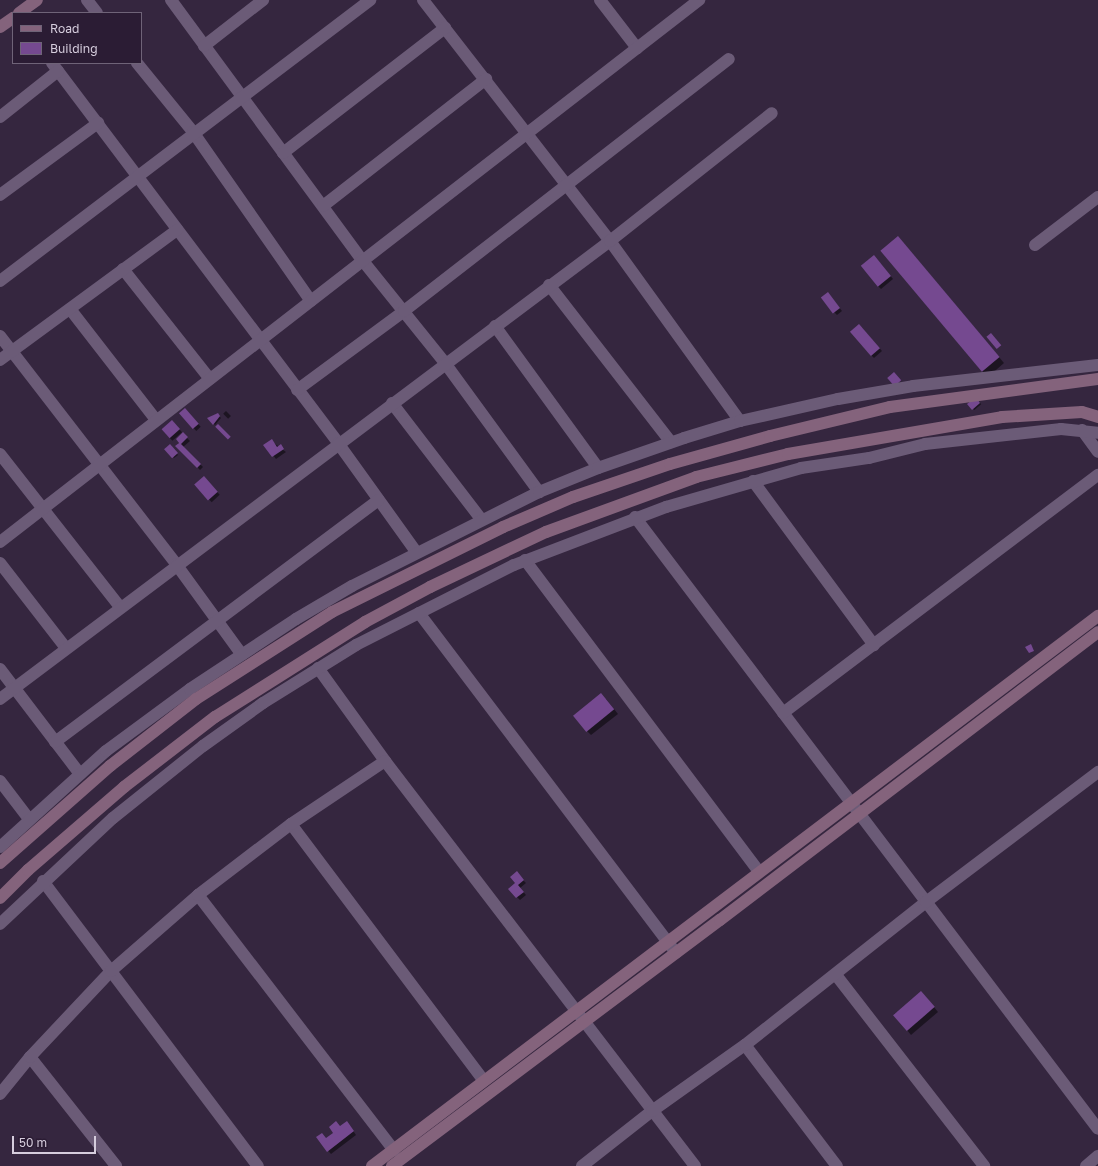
<!DOCTYPE html>
<html>
<head>
<meta charset="utf-8">
<style>
	body { margin:0 }
	#map { position:relative; width:1098px; height:1166px; overflow:hidden; background:#35263f; font-family:"Golos Text",sans-serif }
	div>[style] { position:absolute }
	.shadow>* { inset:0; background:#0007; transform-origin:0 0 }
	.building>* { inset:0; background:#754990; transform-origin:0 0 }
	.street>* { height:12px; margin:-6px; padding:0 6px; transform-origin:6px; border-radius:6px; background:#6b5b77 }
	.secondary>* { height:12px; margin:-6px; padding:0 6px; transform-origin:6px; border-radius:6px; background:#84637c }
	span { translate:-50% -50%; white-space:nowrap; text-align:center; line-height:1.15; -webkit-text-stroke:4px #2b1c34; paint-order:stroke }
	.legend { position:absolute; left:12px; top:12px; width:130px; height:52px; box-sizing:border-box; background:#2b1c34; border:1px solid #6f6378; margin:0; padding:5px 7px; list-style:none; font-size:12px; color:#d6cddd }
	.legend li { display:flex; align-items:center; gap:8px; height:20px }
	.legend b { width:20px; border:1px solid #6f6378 }
	.scale { position:absolute; left:12px; top:1136px; width:84px; height:18px; box-sizing:border-box; border:2px solid #d6cddd; border-top:0; padding-left:5px; font-size:12px; line-height:14px; white-space:nowrap; color:#d6cddd; -webkit-text-stroke:3px #2b1c34; paint-order:stroke }
</style>
</head>
<body>
<div id="map">
	<div class="shadow">
		<div style="clip-path:polygon(904px 244px,1004px 363px,988px 377px,982px 371px)"></div>
		<div style="clip-path:polygon(877px 259px,893px 279px,881px 289px,878px 286px)"></div>
		<div style="clip-path:polygon(830px 296px,842px 311px,837px 315px,834px 312px)"></div>
		<div style="clip-path:polygon(862px 328px,882px 351px,874px 358px,871px 355px)"></div>
		<div style="left:976px;top:398px;width:8px;height:9px;rotate:50deg"></div>
		<div style="left:185px;top:410px;width:23px;height:6px;rotate:47deg"></div>
		<div style="left:226px;top:411px;width:7px;height:4px;rotate:45deg"></div>
		<div style="clip-path:polygon(217px 414px,221px 418px,215px 425px,208px 418px)"></div>
		<div style="left:172px;top:421px;width:15px;height:13px;rotate:48deg"></div>
		<div style="clip-path:polygon(183px 434px,190px 441px,183px 447px,203px 467px,200px 470px,177px 446px)"></div>
		<div style="clip-path:polygon(274px 443px,286px 452px,276px 459px,265px 445px)"></div>
		<div style="clip-path:polygon(170px 445px,178px 455px,174px 458px,166px 449px)"></div>
		<div style="left:204px;top:478px;width:23px;height:11px;rotate:47deg"></div>
		<div style="clip-path:polygon(606px 699px,618px 714px,591px 735px,587px 731px)"></div>
		<div style="clip-path:polygon(519px 876px,526px 883px,520px 888px,526px 895px,520px 900px,517px 897px,516px 883px)"></div>
		<div style="clip-path:polygon(925px 996px,938px 1012px,911px 1035px,894px 1014px)"></div>
		<div style="clip-path:polygon(349px 1125px,356px 1135px,331px 1154px,317px 1138px,327px 1139px,341px 1127px)"></div>
	</div>
	<div class="building">
		<div style="left:898px;top:236px;width:158px;height:23px;rotate:50deg"></div>
		<div style="left:874px;top:255px;width:27px;height:17px;rotate:51deg"></div>
		<div style="left:828px;top:292px;width:20px;height:9px;rotate:53deg"></div>
		<div style="left:859px;top:324px;width:32px;height:12px;rotate:49deg"></div>
		<div style="left:991px;top:333px;width:16px;height:6px;rotate:50deg"></div>
		<div style="left:894px;top:372px;width:11px;height:9px;rotate:49deg"></div>
		<div style="clip-path:polygon(976px 397px,980px 403px,972px 410px,967px 404px)"></div>
		<div style="left:185px;top:408px;width:21px;height:8px;rotate:49deg"></div>
		<div style="clip-path:polygon(218px 413px,220px 416px,213px 425px,207px 418px)"></div>
		<div style="left:172px;top:420px;width:12px;height:14px;rotate:48deg"></div>
		<div style="left:218px;top:424px;width:18px;height:4px;rotate:45deg"></div>
		<div style="clip-path:polygon(183px 432px,188px 437px,181px 444px,201px 464px,197px 468px,175px 446px,179px 443px,176px 439px)"></div>
		<div style="clip-path:polygon(272px 439px,277px 447px,281px 444px,284px 449px,272px 457px,263px 445px)"></div>
		<div style="left:170px;top:444px;width:12px;height:8px;rotate:48deg"></div>
		<div style="left:204px;top:476px;width:21px;height:13px;rotate:49deg"></div>
		<div style="clip-path:polygon(1031px 644px,1034px 651px,1029px 653px,1025px 647px)"></div>
		<div style="left:601px;top:693px;width:21px;height:36px;rotate:51deg"></div>
		<div style="clip-path:polygon(517px 871px,524px 880px,518px 885px,524px 892px,516px 898px,508px 889px,515px 883px,510px 877px)"></div>
		<div style="left:921px;top:991px;width:21px;height:37px;rotate:49deg"></div>
		<div style="clip-path:polygon(336px 1121px,340px 1126px,347px 1121px,354px 1131px,327px 1152px,316px 1137px,322px 1133px,326px 1138px,333px 1133px,329px 1127px)"></div>
	</div>
	<div class="street">
		<div style="left:87px;top:0;width:16px;rotate:52deg"></div>
		<div style="left:171px;top:0;width:324px;rotate:53.7deg"></div>
		<div style="left:363px;top:261px;width:131px;rotate:51.2deg"></div>
		<div style="left:445px;top:363px;width:160px;rotate:53.9deg"></div>
		<div style="left:423px;top:0;width:305px;rotate:52.2deg"></div>
		<div style="left:610px;top:241px;width:222px;rotate:54.2deg"></div>
		<div style="left:600px;top:0;width:61px;rotate:52.4deg"></div>
		<div style="left:204px;top:46px;width:75px;rotate:-37.9deg"></div>
		<div style="left:52px;top:63px;width:476px;rotate:53deg"></div>
		<div style="left:338px;top:443px;width:135px;rotate:54.3deg"></div>
		<div style="left:137px;top:63px;width:89px;rotate:50.9deg"></div>
		<div style="left:193px;top:132px;width:206px;rotate:55.1deg"></div>
		<div style="left:0;top:117px;width:74px;rotate:-38.4deg"></div>
		<div style="left:283px;top:153px;width:205px;rotate:-37.7deg"></div>
		<div style="left:0;top:195px;width:122px;rotate:-36.3deg"></div>
		<div style="left:323px;top:206px;width:207px;rotate:-37.9deg"></div>
		<div style="left:1035px;top:245px;width:79px;rotate:-37.3deg"></div>
		<div style="left:123px;top:269px;width:140px;rotate:51.7deg"></div>
		<div style="left:0;top:281px;width:465px;rotate:-37.2deg"></div>
		<div style="left:549px;top:285px;width:199px;rotate:52.2deg"></div>
		<div style="left:70px;top:309px;width:140px;rotate:52.2deg"></div>
		<div style="left:495px;top:326px;width:175px;rotate:54deg"></div>
		<div style="left:0;top:336px;width:288px;rotate:52.3deg"></div>
		<div style="left:176px;top:564px;width:112px;rotate:54deg"></div>
		<div style="left:0;top:360px;width:220px;rotate:-36.3deg"></div>
		<div style="left:297px;top:390px;width:133px;rotate:-36.4deg"></div>
		<div style="left:404px;top:311px;width:411px;rotate:-37.8deg"></div>
		<div style="left:392px;top:403px;width:146px;rotate:52.5deg"></div>
		<div style="left:1082px;top:430px;width:27px;rotate:54deg"></div>
		<div style="left:0;top:454px;width:194px;rotate:51.9deg"></div>
		<div style="left:753px;top:481px;width:204px;rotate:53.6deg"></div>
		<div style="left:635px;top:517px;width:767px;rotate:52.89deg"></div>
		<div style="left:0;top:542px;width:885px;rotate:-37.79deg"></div>
		<div style="left:525px;top:560px;width:390px;rotate:53.1deg"></div>
		<div style="left:0;top:563px;width:108px;rotate:52.2deg"></div>
		<div style="left:419px;top:613px;width:426px;rotate:52.9deg"></div>
		<div style="left:318px;top:668px;width:115px;rotate:54.2deg"></div>
		<div style="left:385px;top:761px;width:510px;rotate:52.57deg"></div>
		<div style="left:0;top:669px;width:132px;rotate:52.7deg"></div>
		<div style="left:0;top:699px;width:763px;rotate:-36.9deg"></div>
		<div style="left:610px;top:241px;width:206px;rotate:-38.3deg"></div>
		<div style="left:783px;top:713px;width:395px;rotate:-37.1deg"></div>
		<div style="left:55px;top:742px;width:404px;rotate:-36.8deg"></div>
		<div style="left:0;top:781px;width:48px;rotate:52.7deg"></div>
		<div style="left:291px;top:824px;width:321px;rotate:53.1deg"></div>
		<div style="left:0;top:847px;width:143px;rotate:-42.2deg"></div>
		<div style="left:106px;top:751px;width:104px;rotate:-36.4deg"></div>
		<div style="left:190px;top:689px;width:127px;rotate:-33.4deg"></div>
		<div style="left:296px;top:619px;width:65px;rotate:-30.5deg"></div>
		<div style="left:352px;top:586px;width:209px;rotate:-26.7deg"></div>
		<div style="left:539px;top:492px;width:64px;rotate:-22.1deg"></div>
		<div style="left:598px;top:468px;width:91px;rotate:-19.2deg"></div>
		<div style="left:684px;top:438px;width:59px;rotate:-16.9deg"></div>
		<div style="left:740px;top:421px;width:100px;rotate:-12.7deg"></div>
		<div style="left:838px;top:399px;width:76px;rotate:-9.8deg"></div>
		<div style="left:913px;top:386px;width:186px;rotate:-6.5deg"></div>
		<div style="left:43px;top:881px;width:357px;rotate:53deg"></div>
		<div style="left:198px;top:895px;width:322px;rotate:52.5deg"></div>
		<div style="left:0;top:924px;width:155px;rotate:-43.2deg"></div>
		<div style="left:113px;top:818px;width:115px;rotate:-38.7deg"></div>
		<div style="left:203px;top:746px;width:74px;rotate:-35.6deg"></div>
		<div style="left:263px;top:703px;width:110px;rotate:-31.9deg"></div>
		<div style="left:356px;top:645px;width:177px;rotate:-26.9deg"></div>
		<div style="left:514px;top:565px;width:163px;rotate:-20.9deg"></div>
		<div style="left:666px;top:507px;width:141px;rotate:-16.1deg"></div>
		<div style="left:801px;top:468px;width:69px;rotate:-8.4deg"></div>
		<div style="left:869px;top:458px;width:58px;rotate:-14deg"></div>
		<div style="left:925px;top:444px;width:137px;rotate:-6.3deg"></div>
		<div style="left:1061px;top:429px;width:37px;rotate:6deg"></div>
		<div style="left:836px;top:975px;width:242px;rotate:52.2deg"></div>
		<div style="left:745px;top:1045px;width:152px;rotate:52.8deg"></div>
		<div style="left:30px;top:1057px;width:139px;rotate:51.7deg"></div>
		<div style="left:0;top:1094px;width:48px;rotate:-51deg"></div>
		<div style="left:30px;top:1057px;width:118px;rotate:-46.7deg"></div>
		<div style="left:111px;top:971px;width:116px;rotate:-41.1deg"></div>
		<div style="left:198px;top:895px;width:117px;rotate:-37.4deg"></div>
		<div style="left:291px;top:824px;width:113px;rotate:-33.8deg"></div>
		<div style="left:582px;top:1166px;width:89px;rotate:-38.2deg"></div>
		<div style="left:652px;top:1111px;width:114px;rotate:-35.4deg"></div>
		<div style="left:745px;top:1045px;width:231px;rotate:-38.3deg"></div>
		<div style="left:926px;top:902px;width:216px;rotate:-37.1deg"></div>
		<div style="left:1086px;top:1166px;width:16px;rotate:-40deg"></div>
	</div>
	<div class="secondary">
		<div style="left:19px;top:13px;width:22px;rotate:-36deg"></div>
		<div style="left:0;top:27px;width:16px;rotate:-35deg"></div>
		<div style="left:0;top:863px;width:147px;rotate:-41.4deg"></div>
		<div style="left:110px;top:766px;width:109px;rotate:-37.9deg"></div>
		<div style="left:196px;top:699px;width:161px;rotate:-32.6deg"></div>
		<div style="left:332px;top:612px;width:191px;rotate:-26.4deg"></div>
		<div style="left:503px;top:527px;width:76px;rotate:-23.2deg"></div>
		<div style="left:573px;top:497px;width:102px;rotate:-18.8deg"></div>
		<div style="left:670px;top:464px;width:104px;rotate:-15.6deg"></div>
		<div style="left:770px;top:436px;width:123px;rotate:-13.6deg"></div>
		<div style="left:890px;top:407px;width:210px;rotate:-7.7deg"></div>
		<div style="left:0;top:898px;width:40px;rotate:-45deg"></div>
		<div style="left:28px;top:870px;width:127px;rotate:-40.8deg"></div>
		<div style="left:124px;top:787px;width:115px;rotate:-37.6deg"></div>
		<div style="left:215px;top:717px;width:178px;rotate:-32.3deg"></div>
		<div style="left:365px;top:622px;width:74px;rotate:-28.3deg"></div>
		<div style="left:430px;top:587px;width:128px;rotate:-25.4deg"></div>
		<div style="left:546px;top:532px;width:160px;rotate:-20.1deg"></div>
		<div style="left:696px;top:477px;width:95px;rotate:-14deg"></div>
		<div style="left:788px;top:454px;width:217px;rotate:-9.8deg"></div>
		<div style="left:1002px;top:417px;width:80px;rotate:-3.6deg"></div>
		<div style="left:1082px;top:412px;width:17px;rotate:17deg"></div>
		<div style="left:372px;top:1166px;width:911px;rotate:-37.15deg"></div>
		<div style="left:392px;top:1166px;width:410px;rotate:-36.9deg"></div>
		<div style="left:720px;top:920px;width:475px;rotate:-37.3deg"></div>
	</div>
	<ul class="legend">
	<li><b style="height:5px;background:#84637c"></b>Road</li>
	<li><b style="height:11px;background:#754990"></b>Building</li>
	</ul>
	<div class="scale">50 m</div>
</div>
</body>
</html>
